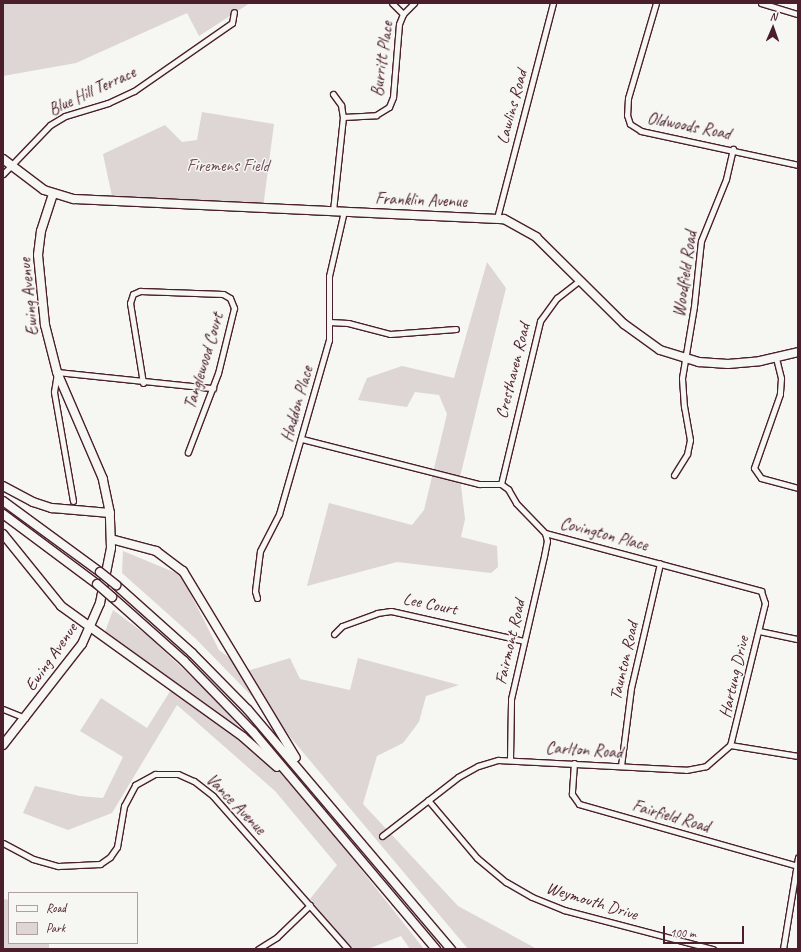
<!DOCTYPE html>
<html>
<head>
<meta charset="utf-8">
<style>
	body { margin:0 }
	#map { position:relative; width:801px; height:952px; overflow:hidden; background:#f6f6f2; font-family:Caveat,sans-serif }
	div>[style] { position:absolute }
	.green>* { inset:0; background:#ddd6d5 }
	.roads { filter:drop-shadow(1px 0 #4a1f2b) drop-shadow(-1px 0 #4a1f2b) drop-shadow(0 1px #4a1f2b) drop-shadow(0 -1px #4a1f2b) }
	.minor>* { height:5px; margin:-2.5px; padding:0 2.5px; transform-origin:2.5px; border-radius:2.5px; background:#f6f6f2 }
	.primary>* { height:8px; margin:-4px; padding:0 4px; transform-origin:4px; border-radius:4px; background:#f6f6f2 }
	.trunk>* { height:8px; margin:-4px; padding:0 4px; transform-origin:4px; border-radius:4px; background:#f6f6f2 }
	.bridges { filter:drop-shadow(1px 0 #4a1f2b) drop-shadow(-1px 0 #4a1f2b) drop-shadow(0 1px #4a1f2b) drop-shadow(0 -1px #4a1f2b) }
	.trunk-bridge>* { height:8px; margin:-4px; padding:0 4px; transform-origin:4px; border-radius:4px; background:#f6f6f2 }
	span { translate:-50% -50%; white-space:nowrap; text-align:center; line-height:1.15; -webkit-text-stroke:3px #f6f6f2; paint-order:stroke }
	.street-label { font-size:17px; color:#4a1f2b }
	.park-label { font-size:17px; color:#6f4d56 }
	.frame { position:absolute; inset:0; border:4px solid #4a1f2b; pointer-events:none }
	.legend { position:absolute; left:8px; top:892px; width:130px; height:52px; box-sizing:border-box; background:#f6f6f2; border:1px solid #b1a0a2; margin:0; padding:5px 7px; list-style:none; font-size:12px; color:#4a1f2b }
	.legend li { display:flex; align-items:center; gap:8px; height:20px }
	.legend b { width:20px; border:1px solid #b1a0a2 }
	.north { position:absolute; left:753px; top:8px; width:40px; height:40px; -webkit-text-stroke:3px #f6f6f2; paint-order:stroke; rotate:2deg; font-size:11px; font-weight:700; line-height:16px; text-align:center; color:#4a1f2b }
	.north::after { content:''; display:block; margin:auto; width:14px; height:18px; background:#4a1f2b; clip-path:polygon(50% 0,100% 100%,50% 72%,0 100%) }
	.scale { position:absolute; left:663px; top:926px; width:81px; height:18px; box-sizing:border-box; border:2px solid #4a1f2b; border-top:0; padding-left:5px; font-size:12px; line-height:14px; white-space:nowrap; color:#4a1f2b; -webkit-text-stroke:3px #f6f6f2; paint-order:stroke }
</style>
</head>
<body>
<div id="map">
	<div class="green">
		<div style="clip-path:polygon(3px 3px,250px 3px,199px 36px,187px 13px,76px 63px,3px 76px)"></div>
		<div style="clip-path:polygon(202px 112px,274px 124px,263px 208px,113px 201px,103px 154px,165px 125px,182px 142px,197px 140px)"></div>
		<div style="clip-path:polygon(487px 262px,506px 288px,460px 477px,465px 519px,461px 537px,497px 546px,498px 567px,491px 573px,397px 562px,307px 586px,329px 503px,412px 525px,424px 510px,447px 414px,439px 395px,415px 392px,407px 407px,358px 400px,367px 378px,402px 366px,454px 378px)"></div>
		<div style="clip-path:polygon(123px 551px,181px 575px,219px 650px,247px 671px,290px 658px,300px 679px,350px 690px,358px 658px,459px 685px,426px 696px,419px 722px,403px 743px,377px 756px,363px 804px,458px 906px,537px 949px,468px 949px,281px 726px,196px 639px,122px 573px)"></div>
		<div style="clip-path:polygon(113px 610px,148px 636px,214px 698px,322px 820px,424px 949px,410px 949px,401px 936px,368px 949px,351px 949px,310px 899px,337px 865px,275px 791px,177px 705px,112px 813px,68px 830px,23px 813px,35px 786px,80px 796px,103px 798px,123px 757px,80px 731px,101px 698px,147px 728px,174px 685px,105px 632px)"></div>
		<div style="clip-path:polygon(3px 899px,9px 900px,9px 943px,49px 943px,49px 949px,3px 949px)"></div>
	</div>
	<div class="roads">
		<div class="minor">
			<div style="left:392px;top:3px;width:16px;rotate:45deg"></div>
			<div style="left:656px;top:3px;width:99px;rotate:106.4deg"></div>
			<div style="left:628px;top:98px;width:17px;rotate:93deg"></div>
			<div style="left:627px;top:115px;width:9px;rotate:72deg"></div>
			<div style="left:630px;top:124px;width:13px;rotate:32deg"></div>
			<div style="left:641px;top:131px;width:161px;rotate:12.2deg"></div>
			<div style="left:761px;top:3px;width:39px;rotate:17deg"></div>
			<div style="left:333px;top:94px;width:14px;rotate:54deg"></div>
			<div style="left:341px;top:105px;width:12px;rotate:81deg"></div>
			<div style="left:343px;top:117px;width:95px;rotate:96.1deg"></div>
			<div style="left:343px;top:117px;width:33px;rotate:-3deg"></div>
			<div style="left:376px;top:115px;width:15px;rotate:-32deg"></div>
			<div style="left:389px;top:107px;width:11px;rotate:-68deg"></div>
			<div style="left:393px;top:97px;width:73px;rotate:-85.3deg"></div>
			<div style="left:399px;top:24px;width:11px;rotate:-68deg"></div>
			<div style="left:403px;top:14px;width:16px;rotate:-45deg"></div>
			<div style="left:3px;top:174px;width:68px;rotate:-46.2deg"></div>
			<div style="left:50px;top:125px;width:17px;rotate:-31deg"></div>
			<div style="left:65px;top:116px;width:45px;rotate:-16.8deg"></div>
			<div style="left:108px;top:103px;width:29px;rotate:-25deg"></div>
			<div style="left:134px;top:91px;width:119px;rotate:-34.8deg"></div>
			<div style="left:232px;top:23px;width:11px;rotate:-80deg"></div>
			<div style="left:497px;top:218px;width:222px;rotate:-75.4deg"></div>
			<div style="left:329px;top:322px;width:19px;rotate:3deg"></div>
			<div style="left:348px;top:323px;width:43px;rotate:14.7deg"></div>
			<div style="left:390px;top:334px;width:66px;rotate:-4.3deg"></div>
			<div style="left:776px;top:358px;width:21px;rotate:76deg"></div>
			<div style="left:781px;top:378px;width:16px;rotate:94deg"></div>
			<div style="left:780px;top:394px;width:78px;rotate:109.4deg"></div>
			<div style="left:754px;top:468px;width:12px;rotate:55deg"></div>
			<div style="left:761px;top:478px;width:38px;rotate:15deg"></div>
			<div style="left:143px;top:383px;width:81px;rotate:-99.2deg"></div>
			<div style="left:130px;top:303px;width:9px;rotate:-72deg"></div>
			<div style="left:133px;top:294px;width:8px;rotate:-23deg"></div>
			<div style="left:140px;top:291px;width:83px;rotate:2.1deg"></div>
			<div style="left:223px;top:294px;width:8px;rotate:30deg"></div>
			<div style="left:230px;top:298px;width:11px;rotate:68deg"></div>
			<div style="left:234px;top:308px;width:67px;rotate:103.8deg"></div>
			<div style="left:218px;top:373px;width:85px;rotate:110.8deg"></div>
			<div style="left:302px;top:439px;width:183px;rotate:14.3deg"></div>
			<div style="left:479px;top:484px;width:22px"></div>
			<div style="left:501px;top:484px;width:9px;rotate:36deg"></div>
			<div style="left:508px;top:489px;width:16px;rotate:60deg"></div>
			<div style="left:516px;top:503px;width:42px;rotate:46deg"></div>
			<div style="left:545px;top:533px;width:224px;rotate:15deg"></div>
			<div style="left:761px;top:591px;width:13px;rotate:72deg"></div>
			<div style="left:765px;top:603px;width:146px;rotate:103.8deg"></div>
			<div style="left:674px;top:475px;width:25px;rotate:-58deg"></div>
			<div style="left:687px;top:454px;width:14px;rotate:-78deg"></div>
			<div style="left:690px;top:440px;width:34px;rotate:-100deg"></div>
			<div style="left:684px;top:407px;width:29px;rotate:-94deg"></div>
			<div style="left:682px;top:378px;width:73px;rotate:-80.5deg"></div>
			<div style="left:694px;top:306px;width:65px;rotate:-83.9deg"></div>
			<div style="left:701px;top:241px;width:67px;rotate:-68deg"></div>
			<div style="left:726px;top:179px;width:31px;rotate:-77deg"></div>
			<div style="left:501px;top:484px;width:168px;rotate:-76.5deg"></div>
			<div style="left:540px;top:321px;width:29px;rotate:-54deg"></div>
			<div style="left:557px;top:298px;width:29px;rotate:-38deg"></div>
			<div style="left:73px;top:501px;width:111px;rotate:-99.9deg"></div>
			<div style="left:54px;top:392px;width:20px;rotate:-81deg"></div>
			<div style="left:57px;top:372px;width:157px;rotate:5.9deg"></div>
			<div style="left:257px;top:598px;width:7px;rotate:-106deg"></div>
			<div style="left:255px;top:591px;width:40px;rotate:-82.9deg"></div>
			<div style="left:260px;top:551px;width:42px;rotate:-62.8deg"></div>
			<div style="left:279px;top:514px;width:181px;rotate:-74deg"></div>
			<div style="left:329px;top:340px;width:64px;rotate:-90deg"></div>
			<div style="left:329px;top:276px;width:67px;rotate:-77deg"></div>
			<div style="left:759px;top:631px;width:40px;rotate:12deg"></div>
			<div style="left:334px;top:634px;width:11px;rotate:-45deg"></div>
			<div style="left:342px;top:626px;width:37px;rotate:-20deg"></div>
			<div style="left:377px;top:613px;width:14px;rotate:-8deg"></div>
			<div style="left:391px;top:611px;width:136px;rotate:12.7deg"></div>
			<div style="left:3px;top:709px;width:24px;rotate:22deg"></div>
			<div style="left:510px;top:759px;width:60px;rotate:-89deg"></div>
			<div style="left:511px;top:699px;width:147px;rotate:-77deg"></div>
			<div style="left:544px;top:556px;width:15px;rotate:-79deg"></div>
			<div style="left:547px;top:541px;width:8px;rotate:-104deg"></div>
			<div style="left:574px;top:763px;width:31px;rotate:94deg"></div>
			<div style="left:572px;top:794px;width:12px;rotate:55deg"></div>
			<div style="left:579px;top:804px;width:228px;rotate:15.8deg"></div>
			<div style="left:621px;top:766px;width:79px;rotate:-82.7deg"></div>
			<div style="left:631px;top:688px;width:128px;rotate:-76.9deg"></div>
			<div style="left:428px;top:800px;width:76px;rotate:49.8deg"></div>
			<div style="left:477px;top:858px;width:38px;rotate:40deg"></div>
			<div style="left:506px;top:882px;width:30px;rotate:30deg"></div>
			<div style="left:532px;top:897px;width:35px;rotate:22deg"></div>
			<div style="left:564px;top:910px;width:154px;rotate:14.7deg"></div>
			<div style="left:382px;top:836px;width:96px;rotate:-37.8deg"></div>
			<div style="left:458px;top:777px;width:23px;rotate:-29deg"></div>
			<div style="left:478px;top:766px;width:21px;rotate:-17deg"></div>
			<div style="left:498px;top:760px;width:188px;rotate:3deg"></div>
			<div style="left:686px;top:770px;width:20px;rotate:-11deg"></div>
			<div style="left:706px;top:766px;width:32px;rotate:-41deg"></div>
			<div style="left:730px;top:745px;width:69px;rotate:9.2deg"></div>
			<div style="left:3px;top:843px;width:34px;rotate:28deg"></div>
			<div style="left:33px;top:859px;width:26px;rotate:16deg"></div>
			<div style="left:58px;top:866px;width:42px;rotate:-2.7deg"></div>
			<div style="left:100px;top:864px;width:12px;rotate:-35deg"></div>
			<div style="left:110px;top:857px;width:12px;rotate:-55deg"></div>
			<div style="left:117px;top:847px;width:42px;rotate:-80.3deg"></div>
			<div style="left:124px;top:806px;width:24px;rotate:-62deg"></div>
			<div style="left:135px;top:785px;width:23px;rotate:-29deg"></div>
			<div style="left:155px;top:774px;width:23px"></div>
			<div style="left:178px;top:774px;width:17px;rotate:24deg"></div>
			<div style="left:194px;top:781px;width:24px;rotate:38deg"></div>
			<div style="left:213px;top:796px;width:204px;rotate:48.6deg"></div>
			<div style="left:258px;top:949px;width:22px;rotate:-32deg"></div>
			<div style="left:277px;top:937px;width:46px;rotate:-44.1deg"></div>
			<div style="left:783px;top:949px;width:93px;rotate:-80.7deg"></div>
		</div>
		<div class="primary">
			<div style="left:3px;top:159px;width:51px;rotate:37.1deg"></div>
			<div style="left:44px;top:190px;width:31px;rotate:17deg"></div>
			<div style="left:74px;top:199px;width:430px;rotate:2.7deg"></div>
			<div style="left:504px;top:219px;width:37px;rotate:29deg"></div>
			<div style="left:536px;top:237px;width:124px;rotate:44.7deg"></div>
			<div style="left:624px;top:324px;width:44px;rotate:35.8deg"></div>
			<div style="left:660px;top:350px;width:41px;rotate:17.1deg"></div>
			<div style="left:699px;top:362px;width:29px;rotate:4deg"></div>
			<div style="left:728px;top:364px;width:32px;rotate:-5deg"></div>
			<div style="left:760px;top:361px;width:39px;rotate:-13deg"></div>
			<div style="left:3px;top:745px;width:128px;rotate:-52deg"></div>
			<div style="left:82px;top:644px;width:45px;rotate:-66.3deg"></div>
			<div style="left:100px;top:603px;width:56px;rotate:-78.7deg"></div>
			<div style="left:111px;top:548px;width:35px;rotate:-92deg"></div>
			<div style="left:110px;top:513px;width:35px;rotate:-102deg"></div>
			<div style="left:103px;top:479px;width:116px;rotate:-113.3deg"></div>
			<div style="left:57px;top:372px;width:49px;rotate:-104.3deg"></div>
			<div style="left:45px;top:325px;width:70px;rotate:-95.7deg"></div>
			<div style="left:38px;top:255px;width:24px;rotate:-83deg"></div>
			<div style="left:41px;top:231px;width:38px;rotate:-72deg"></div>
		</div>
		<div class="trunk">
			<div style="left:3px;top:486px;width:34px;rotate:28deg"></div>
			<div style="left:33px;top:502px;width:20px;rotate:18deg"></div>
			<div style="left:52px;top:508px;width:58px;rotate:4.9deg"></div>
			<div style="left:3px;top:501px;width:120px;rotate:36.2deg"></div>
			<div style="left:3px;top:514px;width:117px;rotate:36.7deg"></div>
			<div style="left:3px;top:534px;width:92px;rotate:51.1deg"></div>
			<div style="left:61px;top:606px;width:224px;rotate:35.7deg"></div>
			<div style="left:243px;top:737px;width:45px;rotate:41.4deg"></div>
			<div style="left:111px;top:539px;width:47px;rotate:14.9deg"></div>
			<div style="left:156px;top:551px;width:34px;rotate:37deg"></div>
			<div style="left:183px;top:571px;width:218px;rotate:58.9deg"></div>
			<div style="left:116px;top:585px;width:102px;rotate:41.8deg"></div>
			<div style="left:192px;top:653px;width:80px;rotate:45.5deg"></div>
			<div style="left:248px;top:710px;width:314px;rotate:49.7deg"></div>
			<div style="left:112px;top:597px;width:96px;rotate:41.6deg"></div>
			<div style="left:184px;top:661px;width:99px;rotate:45.8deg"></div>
			<div style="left:253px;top:732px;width:284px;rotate:49.9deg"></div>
		</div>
	</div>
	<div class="bridges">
		<div class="trunk-bridge">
			<div style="left:100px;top:572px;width:21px;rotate:39deg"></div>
			<div style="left:97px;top:584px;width:20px;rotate:41deg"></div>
		</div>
	</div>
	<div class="street-label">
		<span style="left:382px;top:59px;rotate:-82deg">Burritt Place</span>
		<span style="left:92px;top:91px;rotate:-25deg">Blue Hill Terrace</span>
		<span style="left:512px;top:107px;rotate:-75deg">Lawlins Road</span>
		<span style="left:689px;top:126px;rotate:11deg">Oldwoods Road</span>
		<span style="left:421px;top:200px;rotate:2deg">Franklin Avenue</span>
		<span style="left:685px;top:274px;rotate:-82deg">Woodfield Road</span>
		<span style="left:29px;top:297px;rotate:-96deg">Ewing Avenue</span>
		<span style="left:204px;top:361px;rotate:-73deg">Tanglewood Court</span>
		<span style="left:513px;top:371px;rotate:-76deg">Cresthaven Road</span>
		<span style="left:297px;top:404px;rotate:-74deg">Haddon Place</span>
		<span style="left:604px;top:534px;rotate:15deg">Covington Place</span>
		<span style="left:430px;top:604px;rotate:12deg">Lee Court</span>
		<span style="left:510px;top:642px;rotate:-77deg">Fairmont Road</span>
		<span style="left:51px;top:657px;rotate:-55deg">Ewing Avenue</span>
		<span style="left:624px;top:661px;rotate:-77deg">Taunton Road</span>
		<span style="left:734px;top:677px;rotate:-77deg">Hartung Drive</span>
		<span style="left:584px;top:750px;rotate:4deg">Carlton Road</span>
		<span style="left:236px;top:804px;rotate:46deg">Vance Avenue</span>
		<span style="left:671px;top:816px;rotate:16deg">Fairfield Road</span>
		<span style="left:592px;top:901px;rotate:17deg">Weymouth Drive</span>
	</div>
	<div class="park-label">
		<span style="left:228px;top:166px">Firemens Field</span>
	</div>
	<div class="frame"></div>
	<ul class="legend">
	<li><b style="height:5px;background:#f6f6f2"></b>Road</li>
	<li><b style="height:11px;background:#ddd6d5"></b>Park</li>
	</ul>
	<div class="north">N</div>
	<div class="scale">100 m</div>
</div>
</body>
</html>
